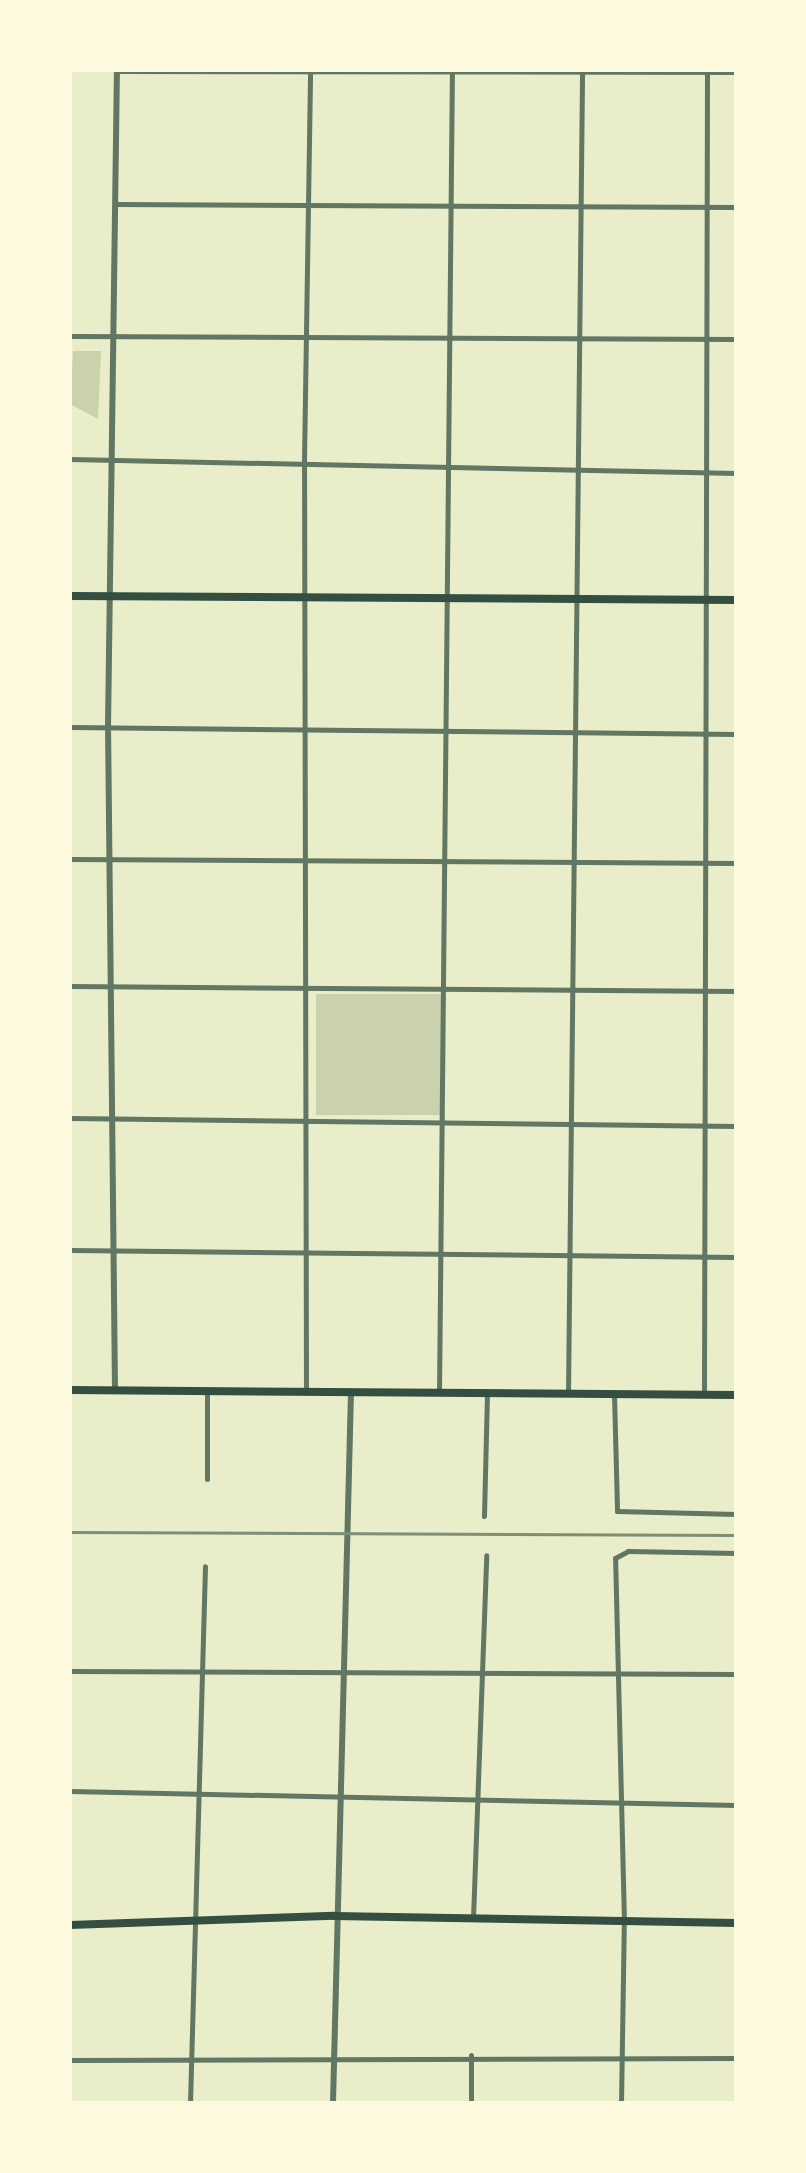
<!DOCTYPE html>
<html>
<head>
<meta charset="utf-8">
<style>
	body { margin:0 }
	#map { position:relative; width:806px; height:2173px; overflow:hidden; background:#e9edc9; font-family:Merriweather,serif }
	div>[style] { position:absolute }
	.green>* { inset:0; background:#cad2ad; transform-origin:0 0 }
	.minor>* { height:5px; margin:-2.5px; padding:0 2.5px; transform-origin:2.5px; border-radius:2.5px; background:#617663 }
	.tertiary>* { height:6px; margin:-3px; padding:0 3px; transform-origin:3px; border-radius:3px; background:#617663 }
	.secondary>* { height:8px; margin:-4px; padding:0 4px; transform-origin:4px; border-radius:4px; background:#344e41 }
	.rail>* { height:2.5px; margin:-1.25px; padding:0 1.25px; transform-origin:1.25px; border-radius:1.25px; background:#7c8e77 }
	span { translate:-50% -50%; white-space:nowrap; text-align:center; line-height:1.15; -webkit-text-stroke:10px #fefae0; paint-order:stroke }
	.frame { position:absolute; inset:0; border:72px solid #fefae0; pointer-events:none }
</style>
</head>
<body>
<div id="map">
	<div class="green">
		<div style="clip-path:polygon(73px 351px,101px 351px,98px 419px,70px 404px)"></div>
		<div style="left:316px;top:994px;width:126px;height:121px"></div>
	</div>
	<div class="minor">
		<div style="left:117px;top:71px;width:619px;rotate:0.09deg"></div>
		<div style="left:115px;top:204px;width:621px;rotate:0.28deg"></div>
		<div style="left:70px;top:336px;width:666px;rotate:0.26deg"></div>
		<div style="left:70px;top:459px;width:666px;rotate:1.2deg"></div>
		<div style="left:70px;top:727px;width:666px;rotate:0.6deg"></div>
		<div style="left:70px;top:859px;width:666px;rotate:0.34deg"></div>
		<div style="left:70px;top:986px;width:666px;rotate:0.43deg"></div>
		<div style="left:70px;top:1118px;width:666px;rotate:0.69deg"></div>
		<div style="left:70px;top:1250px;width:666px;rotate:0.6deg"></div>
		<div style="left:306px;top:1391px;width:931px;rotate:-90.12deg"></div>
		<div style="left:304px;top:460px;width:390px;rotate:-89.1deg"></div>
		<div style="left:439px;top:1393px;width:1323px;rotate:-89.44deg"></div>
		<div style="left:568px;top:1394px;width:1324px;rotate:-89.39deg"></div>
		<div style="left:614px;top:1394px;width:117px;rotate:88.5deg"></div>
		<div style="left:617px;top:1511px;width:119px;rotate:1.4deg"></div>
		<div style="left:704px;top:1394px;width:1324px;rotate:-89.87deg"></div>
		<div style="left:207px;top:1479px;width:87px;rotate:-90deg"></div>
		<div style="left:484px;top:1516px;width:122px;rotate:-88.6deg"></div>
		<div style="left:70px;top:1671px;width:666px;rotate:0.26deg"></div>
		<div style="left:70px;top:1791px;width:666px;rotate:1.2deg"></div>
		<div style="left:473px;top:1918px;width:363px;rotate:-87.9deg"></div>
		<div style="left:70px;top:2060px;width:666px;rotate:-0.17deg"></div>
		<div style="left:190px;top:2103px;width:537px;rotate:-88.4deg"></div>
		<div style="left:471px;top:2103px;width:48px;rotate:-90deg"></div>
		<div style="left:621px;top:2103px;width:181px;rotate:-89.1deg"></div>
		<div style="left:624px;top:1922px;width:364px;rotate:-91.4deg"></div>
		<div style="left:615px;top:1558px;width:15px;rotate:-28deg"></div>
		<div style="left:628px;top:1551px;width:108px;rotate:1.1deg"></div>
	</div>
	<div class="tertiary">
		<div style="left:115px;top:1391px;width:664px;rotate:-90.6deg"></div>
		<div style="left:108px;top:727px;width:657px;rotate:-89.22deg"></div>
		<div style="left:333px;top:2103px;width:712px;rotate:-88.55deg"></div>
	</div>
	<div class="secondary">
		<div style="left:70px;top:596px;width:666px;rotate:0.34deg"></div>
		<div style="left:70px;top:1390px;width:666px;rotate:0.43deg"></div>
		<div style="left:70px;top:1925px;width:264px;rotate:-2deg"></div>
		<div style="left:334px;top:1916px;width:402px;rotate:1deg"></div>
	</div>
	<div class="rail">
		<div style="left:70px;top:1532px;width:666px;rotate:0.26deg"></div>
	</div>
	<div class="frame"></div>
</div>
</body>
</html>
